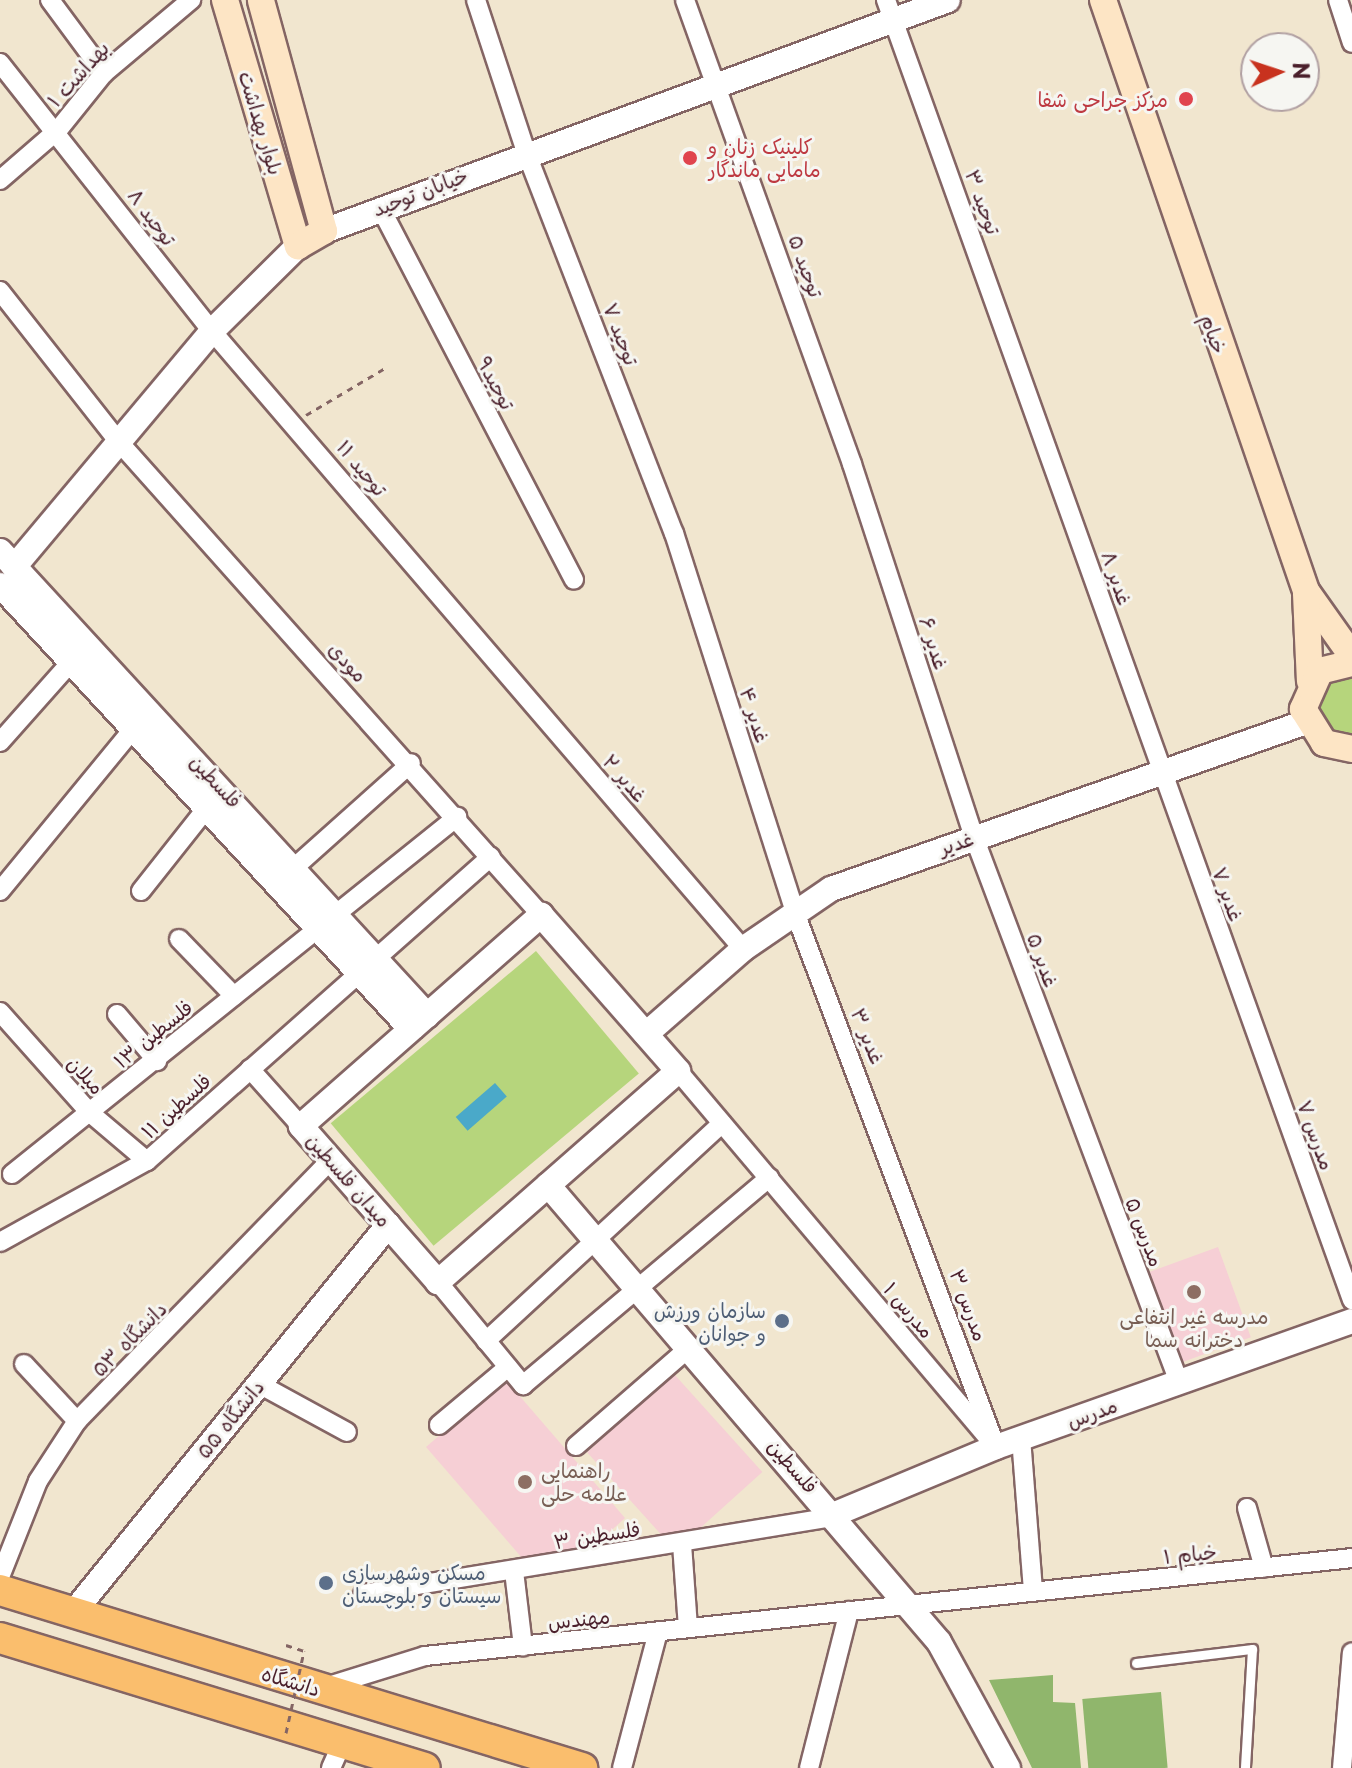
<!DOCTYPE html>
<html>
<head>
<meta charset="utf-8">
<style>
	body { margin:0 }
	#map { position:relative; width:1352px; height:1768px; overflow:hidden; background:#f1e6cf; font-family:"Playpen Sans","Playpen Sans Arabic",sans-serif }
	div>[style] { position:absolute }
	.built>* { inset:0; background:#f6cfd5; transform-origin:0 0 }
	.green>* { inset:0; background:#b6d57c; transform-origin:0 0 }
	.forest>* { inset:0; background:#90b66c; transform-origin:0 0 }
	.water>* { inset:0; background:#4aa9c9; transform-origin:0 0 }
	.path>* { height:3px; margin-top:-1.5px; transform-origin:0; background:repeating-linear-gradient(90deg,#846564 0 6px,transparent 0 12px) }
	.roads { filter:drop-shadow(2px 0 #846564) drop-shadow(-2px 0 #846564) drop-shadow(0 2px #846564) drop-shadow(0 -2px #846564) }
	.service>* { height:9px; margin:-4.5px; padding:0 4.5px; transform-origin:4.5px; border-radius:4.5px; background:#fff }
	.minor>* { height:18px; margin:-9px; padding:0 9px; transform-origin:9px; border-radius:9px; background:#fff }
	.tertiary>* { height:24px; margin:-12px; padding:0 12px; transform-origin:12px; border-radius:12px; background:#fff }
	.secondary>* { height:26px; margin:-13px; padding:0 13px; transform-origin:13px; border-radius:13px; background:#fde5c5 }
	.primary>* { height:30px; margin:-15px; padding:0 15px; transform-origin:15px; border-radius:15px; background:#fabe6d }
	.path-bridge>* { height:3px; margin-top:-1.5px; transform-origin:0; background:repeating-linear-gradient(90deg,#846564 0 6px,transparent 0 12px) }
	.dots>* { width:22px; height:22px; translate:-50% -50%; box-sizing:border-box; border:4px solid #f6f6f2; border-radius:50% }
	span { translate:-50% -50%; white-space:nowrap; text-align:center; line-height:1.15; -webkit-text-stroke:6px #f6f6f2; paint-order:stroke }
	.street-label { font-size:20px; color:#4a1f2b }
	.health-label { font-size:20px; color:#be3a42 }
	.right { translate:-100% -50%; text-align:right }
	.left { translate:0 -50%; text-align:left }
	.service-label { font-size:20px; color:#4e5e75 }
	.education-label { font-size:20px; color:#785e54 }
	.north { position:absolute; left:1240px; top:32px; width:80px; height:80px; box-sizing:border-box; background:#f6f6f2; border:2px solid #b1a0a2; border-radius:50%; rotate:87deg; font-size:22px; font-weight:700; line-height:32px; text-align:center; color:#4a1f2b }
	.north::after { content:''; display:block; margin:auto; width:28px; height:36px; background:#c8321e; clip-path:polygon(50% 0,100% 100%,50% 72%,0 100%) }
</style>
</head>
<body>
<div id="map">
	<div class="built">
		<div style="left:1218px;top:1247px;width:96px;height:74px;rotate:70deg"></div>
		<div style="left:674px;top:1374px;width:132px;height:117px;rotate:48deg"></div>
		<div style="clip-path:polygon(505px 1379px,625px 1518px,591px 1549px,529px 1566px,426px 1447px)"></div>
	</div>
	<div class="green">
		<div style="clip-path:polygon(1352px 676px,1352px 736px,1343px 736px,1327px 728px,1317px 703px,1331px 679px)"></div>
		<div style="left:536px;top:951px;width:160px;height:268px;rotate:50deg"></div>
	</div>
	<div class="forest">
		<div style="clip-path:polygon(1053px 1675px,1053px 1702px,1075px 1703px,1081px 1768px,1032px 1768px,989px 1680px)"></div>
		<div style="left:1161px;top:1692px;width:76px;height:79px;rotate:85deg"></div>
	</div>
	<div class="water">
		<div style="left:495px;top:1083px;width:18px;height:52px;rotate:49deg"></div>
	</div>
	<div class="path">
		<div style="left:306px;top:415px;width:92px;rotate:-30.7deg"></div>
		<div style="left:286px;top:1645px;width:19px;rotate:18deg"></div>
	</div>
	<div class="roads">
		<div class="service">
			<div style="left:1136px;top:1663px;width:117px;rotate:-6.9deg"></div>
			<div style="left:1252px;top:1649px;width:119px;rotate:93.4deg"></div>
		</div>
		<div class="minor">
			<div style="left:50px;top:0;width:91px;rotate:53.5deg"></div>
			<div style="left:476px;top:0;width:160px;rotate:71.8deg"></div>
			<div style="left:526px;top:152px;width:409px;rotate:68.8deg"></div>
			<div style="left:674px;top:533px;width:396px;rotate:72.3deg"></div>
			<div style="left:794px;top:910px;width:574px;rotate:69.39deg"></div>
			<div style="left:685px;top:0;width:493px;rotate:70.2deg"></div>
			<div style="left:852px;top:464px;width:392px;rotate:71.9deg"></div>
			<div style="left:974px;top:837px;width:582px;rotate:69.39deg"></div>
			<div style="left:886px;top:0;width:1381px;rotate:70.28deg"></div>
			<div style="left:1338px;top:0;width:45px;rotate:72deg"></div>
			<div style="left:0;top:63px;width:342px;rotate:51.7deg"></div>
			<div style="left:212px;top:331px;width:815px;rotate:49.33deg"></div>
			<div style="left:0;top:180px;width:77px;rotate:-40.8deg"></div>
			<div style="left:58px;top:130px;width:73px;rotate:-51.1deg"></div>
			<div style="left:104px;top:73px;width:114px;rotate:-40deg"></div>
			<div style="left:380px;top:207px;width:420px;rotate:62.5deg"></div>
			<div style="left:0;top:291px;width:192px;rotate:51.8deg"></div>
			<div style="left:119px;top:442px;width:634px;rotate:48.26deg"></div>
			<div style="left:0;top:742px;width:107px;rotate:-48.4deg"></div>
			<div style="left:296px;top:866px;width:154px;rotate:-41.8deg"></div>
			<div style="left:0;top:891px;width:210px;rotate:-50.6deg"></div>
			<div style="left:141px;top:891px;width:105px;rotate:-51.6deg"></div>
			<div style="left:179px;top:939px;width:79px;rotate:46deg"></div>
			<div style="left:0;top:1012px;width:134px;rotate:48.3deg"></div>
			<div style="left:89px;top:1112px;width:76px;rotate:40.2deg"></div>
			<div style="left:117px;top:1014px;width:62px;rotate:49.6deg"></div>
			<div style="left:250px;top:1069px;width:76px;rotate:48.2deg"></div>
			<div style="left:678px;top:1071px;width:482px;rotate:49.8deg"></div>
			<div style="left:12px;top:1174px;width:571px;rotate:-38.74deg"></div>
			<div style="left:0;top:1242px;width:168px;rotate:-28.9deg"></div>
			<div style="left:147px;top:1161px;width:459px;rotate:-41.5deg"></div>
			<div style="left:438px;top:1282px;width:134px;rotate:50.5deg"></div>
			<div style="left:523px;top:1385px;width:322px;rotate:-40.1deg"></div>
			<div style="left:486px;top:1341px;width:321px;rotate:-42.7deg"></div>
			<div style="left:24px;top:1364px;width:78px;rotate:47.1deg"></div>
			<div style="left:259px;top:1384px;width:100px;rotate:28.6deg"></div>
			<div style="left:439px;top:1425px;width:90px;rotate:-40deg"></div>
			<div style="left:1021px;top:1438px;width:154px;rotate:85.5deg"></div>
			<div style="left:576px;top:1446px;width:151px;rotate:-41deg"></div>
			<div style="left:1247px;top:1508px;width:62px;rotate:74.2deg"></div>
			<div style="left:682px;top:1544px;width:84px;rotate:85.9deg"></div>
			<div style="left:514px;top:1571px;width:76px;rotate:83.2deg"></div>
			<div style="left:0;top:1577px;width:103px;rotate:-68.4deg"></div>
			<div style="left:38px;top:1481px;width:72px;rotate:-57deg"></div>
			<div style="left:77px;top:1421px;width:364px;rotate:-45.8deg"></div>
			<div style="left:363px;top:1594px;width:480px;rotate:-9.3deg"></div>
			<div style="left:325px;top:1687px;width:105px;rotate:-17.2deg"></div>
			<div style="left:425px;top:1656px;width:932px;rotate:-6.03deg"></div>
			<div style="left:331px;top:1768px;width:27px;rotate:-66deg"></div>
			<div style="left:622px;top:1768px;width:141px;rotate:-75.2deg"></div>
			<div style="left:809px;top:1768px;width:162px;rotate:-75.7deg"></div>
			<div style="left:1342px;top:1768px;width:116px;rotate:-85.1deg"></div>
		</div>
		<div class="tertiary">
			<div style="left:324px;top:231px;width:665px;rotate:-20.31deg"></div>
			<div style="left:0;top:551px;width:631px;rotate:47.38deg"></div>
			<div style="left:14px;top:567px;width:308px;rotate:-50deg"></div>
			<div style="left:212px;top:331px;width:121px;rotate:-44.7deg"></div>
			<div style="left:0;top:585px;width:605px;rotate:47.21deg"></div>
			<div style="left:541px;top:915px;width:208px;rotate:48.7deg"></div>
			<div style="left:678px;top:1071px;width:320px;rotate:138.7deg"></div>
			<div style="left:438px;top:1282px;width:208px;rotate:-131.3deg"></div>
			<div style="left:301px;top:1126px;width:320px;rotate:-41.3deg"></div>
			<div style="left:646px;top:1034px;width:129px;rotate:-41.2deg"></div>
			<div style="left:743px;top:949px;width:107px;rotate:-34.3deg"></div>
			<div style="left:831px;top:889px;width:504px;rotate:-19.37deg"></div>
			<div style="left:548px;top:1185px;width:601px;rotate:49.45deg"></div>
			<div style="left:939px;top:1642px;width:144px;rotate:61.3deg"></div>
			<div style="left:835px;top:1514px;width:174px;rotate:-22.6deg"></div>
			<div style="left:996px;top:1447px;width:378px;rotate:-19.5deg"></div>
			<div style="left:73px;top:1613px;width:500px;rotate:-50.9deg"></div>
		</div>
		<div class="secondary">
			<div style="left:225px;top:0;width:257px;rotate:73.5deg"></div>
			<div style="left:298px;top:246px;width:30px;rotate:-30deg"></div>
			<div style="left:324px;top:231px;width:239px;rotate:-105.3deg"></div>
			<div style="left:1103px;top:0;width:625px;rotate:71.04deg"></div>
			<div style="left:1306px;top:591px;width:80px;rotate:54.7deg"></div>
			<div style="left:1306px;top:594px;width:87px;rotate:87.4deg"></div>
			<div style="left:1352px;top:663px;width:33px;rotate:166deg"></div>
			<div style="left:1320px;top:671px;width:42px;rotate:114.1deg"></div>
			<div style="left:1303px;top:709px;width:40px;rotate:58deg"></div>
			<div style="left:1324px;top:743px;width:29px;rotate:12deg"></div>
		</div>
		<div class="primary">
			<div style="left:0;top:1590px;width:609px;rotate:17.01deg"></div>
			<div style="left:0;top:1638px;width:444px;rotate:17deg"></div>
		</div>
	</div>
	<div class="path-bridge">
		<div style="left:286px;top:1733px;width:84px;rotate:-77.6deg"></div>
	</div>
	<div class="dots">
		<div style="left:1186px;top:99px;background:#e0444e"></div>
		<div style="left:690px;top:158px;background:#e0444e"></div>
		<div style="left:1194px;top:1292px;background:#8d6e63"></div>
		<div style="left:782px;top:1321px;background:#5c6f8a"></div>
		<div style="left:525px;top:1482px;background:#8d6e63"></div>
		<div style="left:326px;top:1583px;background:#5c6f8a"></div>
	</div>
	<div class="street-label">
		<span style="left:78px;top:74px;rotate:-48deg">بهداشت ۱</span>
		<span style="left:261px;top:123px;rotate:73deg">بلوار بهداشت</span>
		<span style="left:420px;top:192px;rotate:-21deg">خیابان توحید</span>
		<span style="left:983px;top:202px;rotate:70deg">توحید ۳</span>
		<span style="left:152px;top:217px;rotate:53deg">توحید ۸</span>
		<span style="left:806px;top:266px;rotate:70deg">توحید ۵</span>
		<span style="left:621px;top:334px;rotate:69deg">توحید ۷</span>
		<span style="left:1214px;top:334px;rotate:71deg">خیام</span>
		<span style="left:496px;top:383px;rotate:62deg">توحید۹</span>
		<span style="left:362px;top:468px;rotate:50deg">توحید ۱۱</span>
		<span style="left:1117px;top:578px;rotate:71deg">غدیر ۸</span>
		<span style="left:934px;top:643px;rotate:72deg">غدیر ۶</span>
		<span style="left:348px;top:662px;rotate:48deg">مودی</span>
		<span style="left:755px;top:715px;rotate:72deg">غدیر ۴</span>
		<span style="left:625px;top:778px;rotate:49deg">غدیر ۲</span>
		<span style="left:216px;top:781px;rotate:47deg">فلسطین</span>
		<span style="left:956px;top:843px;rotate:-19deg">غدیر</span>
		<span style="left:1228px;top:894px;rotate:70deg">غدیر ۷</span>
		<span style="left:1043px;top:960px;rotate:70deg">غدیر ۵</span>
		<span style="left:153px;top:1034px;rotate:-39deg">فلسطین ۱۳</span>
		<span style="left:868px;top:1036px;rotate:68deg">غدیر ۳</span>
		<span style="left:86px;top:1075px;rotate:47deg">میلان</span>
		<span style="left:176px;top:1106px;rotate:-42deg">فلسطین ۱۱</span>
		<span style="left:1316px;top:1135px;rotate:70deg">مدرس ۷</span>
		<span style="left:349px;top:1180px;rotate:49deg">میدان فلسطین</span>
		<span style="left:1145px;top:1232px;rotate:69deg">مدرس ۵</span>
		<span style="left:969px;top:1305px;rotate:70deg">مدرس ۳</span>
		<span style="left:909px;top:1310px;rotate:50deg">مدرس ۱</span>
		<span style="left:129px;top:1339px;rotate:-45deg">دانشگاه ۵۳</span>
		<span style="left:1092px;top:1413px;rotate:-20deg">مدرس</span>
		<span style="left:230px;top:1419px;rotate:-51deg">دانشگاه ۵۵</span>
		<span style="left:793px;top:1466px;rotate:49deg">فلسطین</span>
		<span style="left:597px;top:1535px;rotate:-9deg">فلسطین ۳</span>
		<span style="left:1190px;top:1554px;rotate:-6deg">خیام ۱</span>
		<span style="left:579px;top:1619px;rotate:-6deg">مهندس</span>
		<span style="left:291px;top:1681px;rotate:17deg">دانشگاه</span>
	</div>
	<div class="health-label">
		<span class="right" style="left:1168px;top:99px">مرکز جراحی شفا</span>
		<span class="left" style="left:708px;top:158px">کلینیک زنان و<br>مامایی ماندگار</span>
	</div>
	<div class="service-label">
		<span class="right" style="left:766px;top:1322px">سازمان ورزش<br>و جوانان</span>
		<span class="left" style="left:342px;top:1584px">مسکن وشهرسازی<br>سیستان و بلوچستان</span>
	</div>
	<div class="education-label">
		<span style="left:1194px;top:1328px">مدرسه غیر انتفاعی<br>دخترانه سما</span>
		<span class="left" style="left:541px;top:1482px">راهنمایی<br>علامه حلی</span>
	</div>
	<div class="north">N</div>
</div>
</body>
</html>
